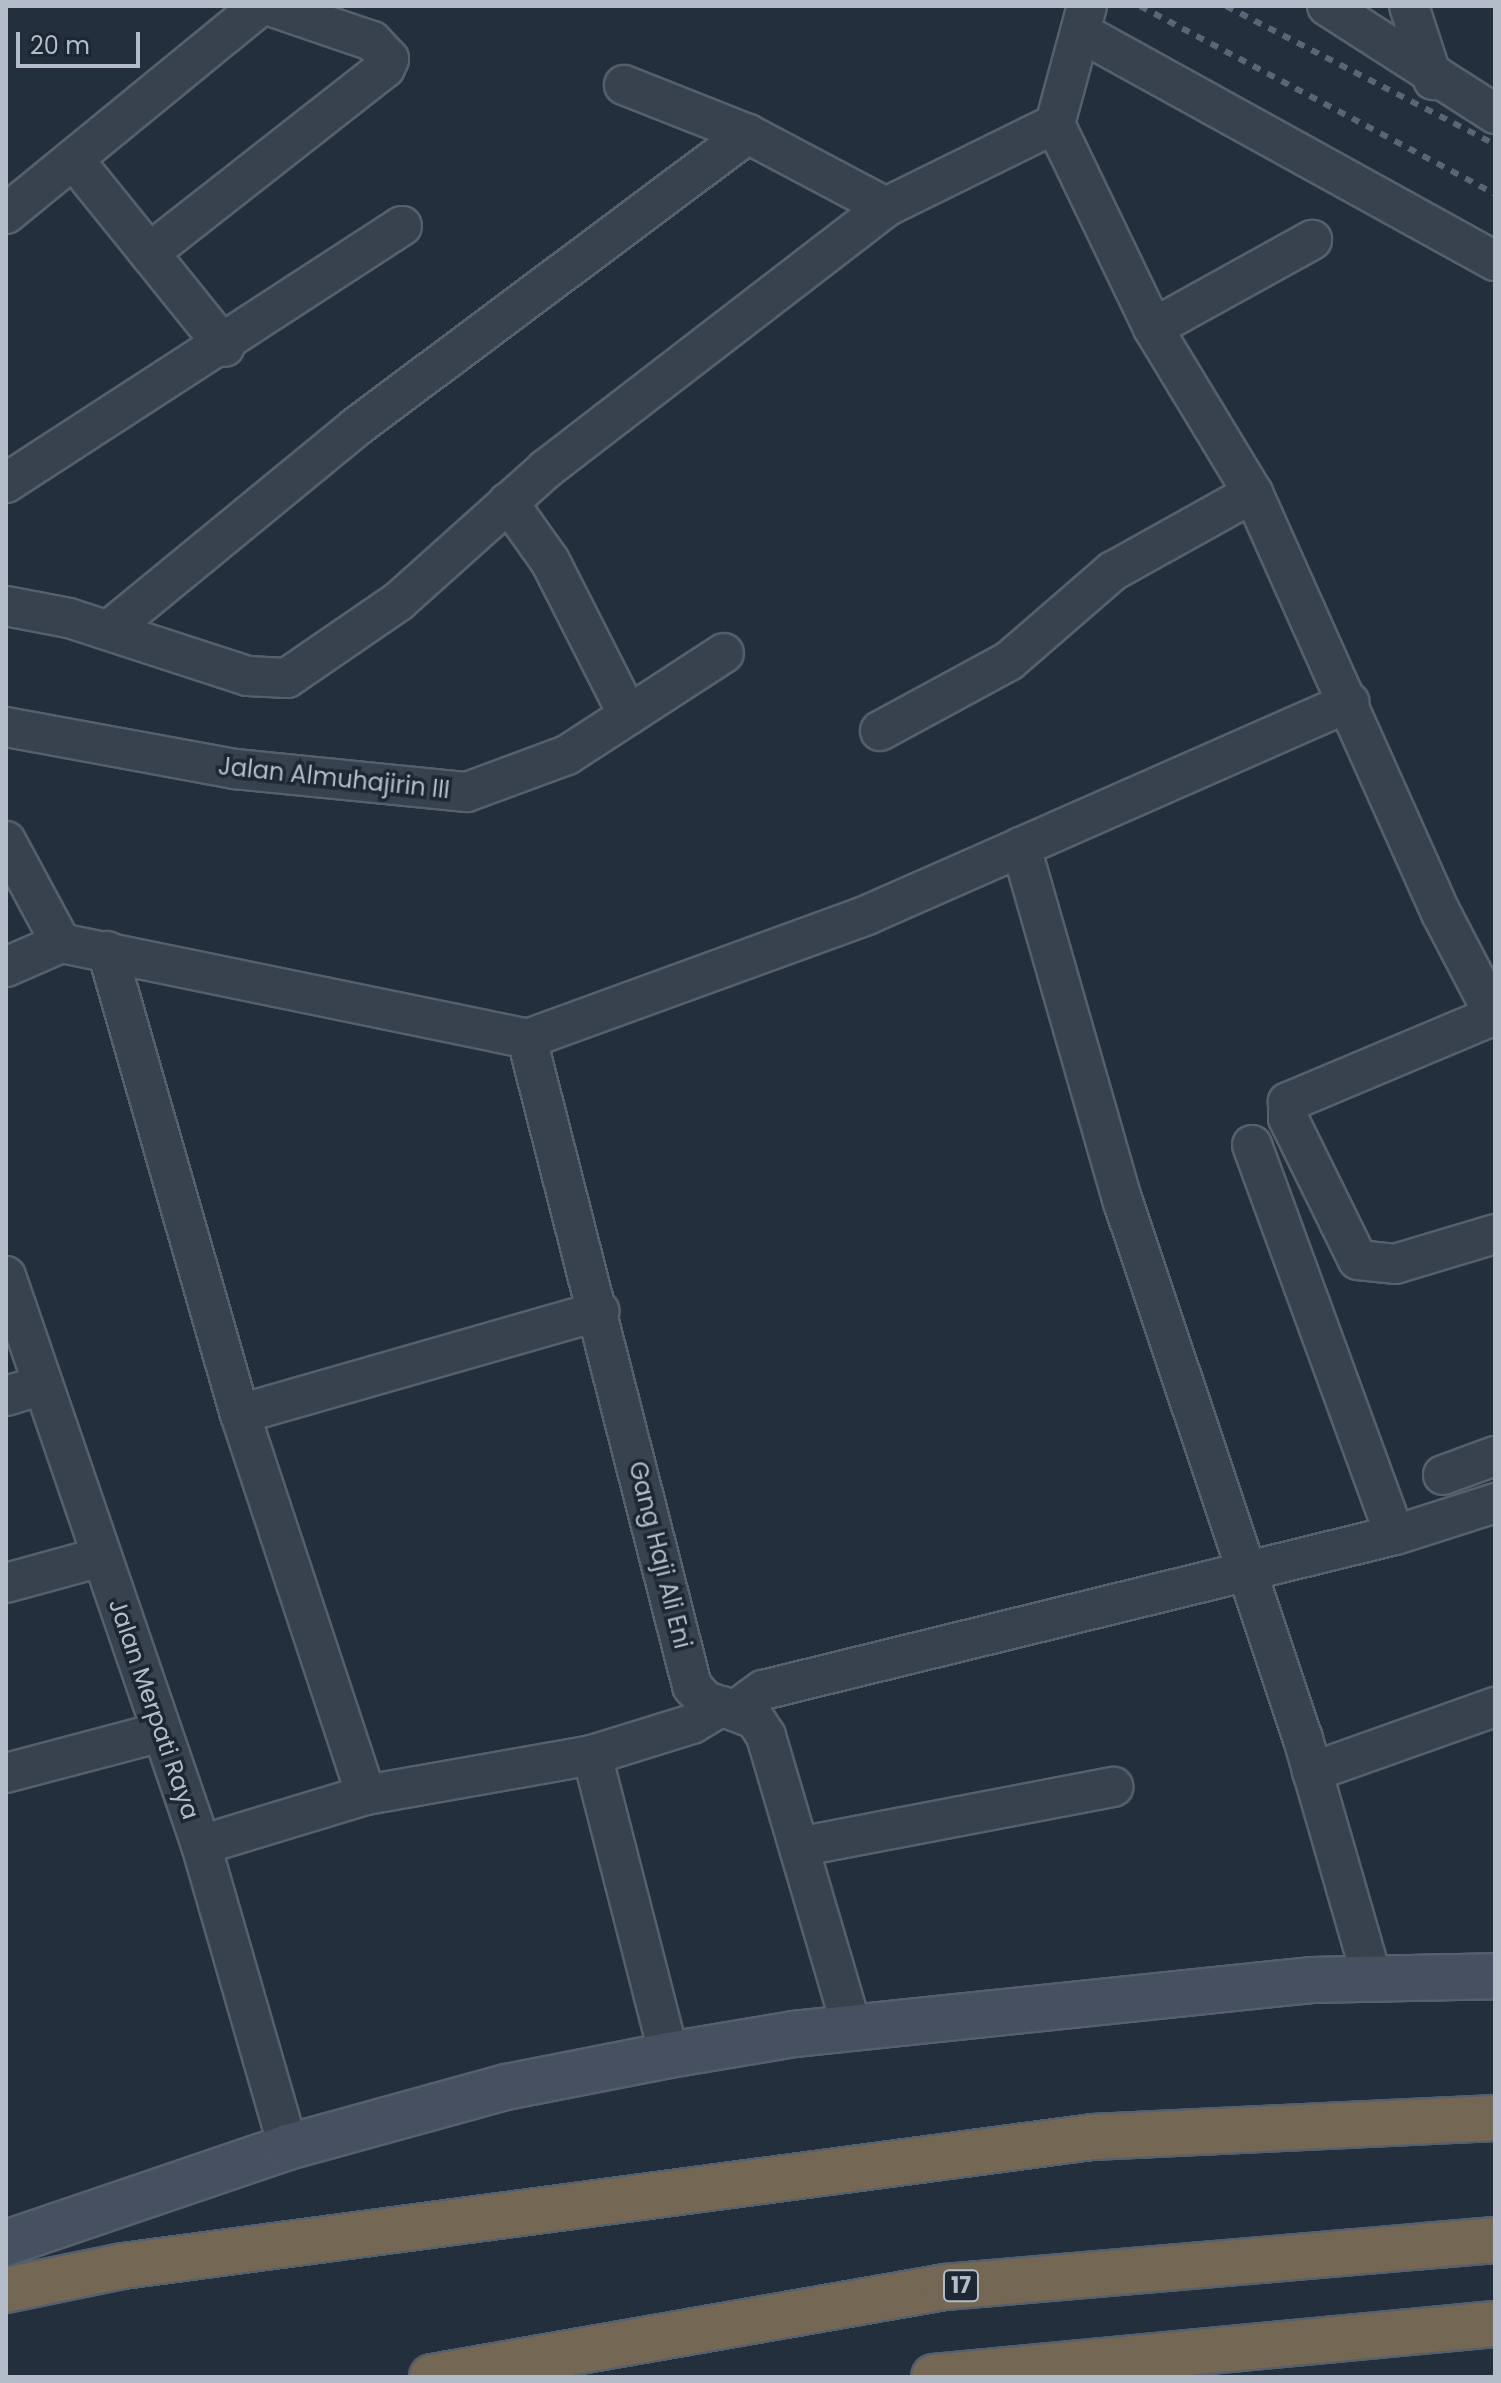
<!DOCTYPE html>
<html>
<head>
<meta charset="utf-8">
<style>
	body { margin:0 }
	#map { position:relative; width:1501px; height:2383px; overflow:hidden; background:#242f3e; font-family:Poppins,sans-serif }
	div>[style] { position:absolute }
	.roads { filter:drop-shadow(2px 0 #565f6c) drop-shadow(-2px 0 #565f6c) drop-shadow(0 2px #565f6c) drop-shadow(0 -2px #565f6c) }
	.street>* { height:38px; margin:-19px; padding:0 19px; transform-origin:19px; border-radius:19px; background:#38414e }
	.secondary>* { height:44px; margin:-22px; padding:0 22px; transform-origin:22px; border-radius:22px; background:#465061 }
	.highway>* { height:44px; margin:-22px; padding:0 22px; transform-origin:22px; border-radius:22px; background:#746855 }
	.rail>* { height:6px; margin-top:-3px; transform-origin:0; background:repeating-linear-gradient(90deg,#5a6575 0 8px,transparent 0 16px) }
	span { translate:-50% -50%; white-space:nowrap; text-align:center; line-height:1.15; -webkit-text-stroke:7px #1d2633; paint-order:stroke }
	.shield-label span { padding:2px 6px; background:#1d2633; border:2px solid; border-radius:6px; -webkit-text-stroke-width:0 }
	.shield-label { font-size:22px; color:#b4bcc9; font-weight:700 }
	.street-label { font-size:24px; color:#b4bcc9 }
	.frame { position:absolute; inset:0; border:8px solid #b4bcc9; pointer-events:none }
	.scale { position:absolute; left:16px; top:32px; width:124px; height:36px; box-sizing:border-box; border:4px solid #b4bcc9; border-top:0; padding-left:10px; font-size:24px; line-height:28px; white-space:nowrap; color:#b4bcc9; -webkit-text-stroke:6px #1d2633; paint-order:stroke }
</style>
</head>
<body>
<div id="map">
	<div class="roads">
		<div class="street">
			<div style="left:1087px;top:6px;width:122px;rotate:105.2deg"></div>
			<div style="left:1055px;top:124px;width:226px;rotate:64.3deg"></div>
			<div style="left:1153px;top:328px;width:193px;rotate:58.8deg"></div>
			<div style="left:1253px;top:493px;width:460px;rotate:65.9deg"></div>
			<div style="left:1441px;top:913px;width:113px;rotate:62.5deg"></div>
			<div style="left:1327px;top:6px;width:200px;rotate:32.7deg"></div>
			<div style="left:1409px;top:6px;width:78px;rotate:72deg"></div>
			<div style="left:1080px;top:32px;width:474px;rotate:28.9deg"></div>
			<div style="left:624px;top:85px;width:133px;rotate:21.6deg"></div>
			<div style="left:748px;top:134px;width:156px;rotate:27.9deg"></div>
			<div style="left:886px;top:207px;width:188px;rotate:-26.2deg"></div>
			<div style="left:74px;top:160px;width:240px;rotate:51.1deg"></div>
			<div style="left:6px;top:214px;width:328px;rotate:-39.3deg"></div>
			<div style="left:149px;top:253px;width:300px;rotate:-38.1deg"></div>
			<div style="left:385px;top:68px;width:10px;rotate:-66deg"></div>
			<div style="left:389px;top:59px;width:25px;rotate:-133deg"></div>
			<div style="left:372px;top:41px;width:109px;rotate:-161.2deg"></div>
			<div style="left:1153px;top:328px;width:182px;rotate:-29deg"></div>
			<div style="left:6px;top:483px;width:472px;rotate:-33deg"></div>
			<div style="left:508px;top:502px;width:72px;rotate:54.6deg"></div>
			<div style="left:550px;top:561px;width:173px;rotate:63.1deg"></div>
			<div style="left:6px;top:606px;width:64px;rotate:10.8deg"></div>
			<div style="left:69px;top:618px;width:188px;rotate:18deg"></div>
			<div style="left:248px;top:676px;width:39px;rotate:3deg"></div>
			<div style="left:287px;top:678px;width:136px;rotate:-34.5deg"></div>
			<div style="left:399px;top:601px;width:198px;rotate:-41.9deg"></div>
			<div style="left:546px;top:469px;width:429px;rotate:-37.6deg"></div>
			<div style="left:109px;top:630px;width:320px;rotate:-39.4deg"></div>
			<div style="left:356px;top:427px;width:489px;rotate:-36.8deg"></div>
			<div style="left:6px;top:727px;width:233px;rotate:10.4deg"></div>
			<div style="left:235px;top:769px;width:233px;rotate:5.7deg"></div>
			<div style="left:467px;top:792px;width:107px;rotate:-20.3deg"></div>
			<div style="left:567px;top:755px;width:187px;rotate:-33deg"></div>
			<div style="left:880px;top:731px;width:147px;rotate:-28.5deg"></div>
			<div style="left:1009px;top:661px;width:138px;rotate:-40.9deg"></div>
			<div style="left:1113px;top:571px;width:160px;rotate:-29.1deg"></div>
			<div style="left:6px;top:841px;width:116px;rotate:61.7deg"></div>
			<div style="left:1021px;top:847px;width:359px;rotate:-23.8deg"></div>
			<div style="left:107px;top:951px;width:482px;rotate:74deg"></div>
			<div style="left:240px;top:1414px;width:401px;rotate:71.7deg"></div>
			<div style="left:6px;top:967px;width:60px;rotate:-23.6deg"></div>
			<div style="left:61px;top:943px;width:476px;rotate:11.6deg"></div>
			<div style="left:527px;top:1039px;width:362px;rotate:-20deg"></div>
			<div style="left:867px;top:915px;width:168px;rotate:-23.8deg"></div>
			<div style="left:1021px;top:847px;width:369px;rotate:74deg"></div>
			<div style="left:1123px;top:1202px;width:566px;rotate:71.47deg"></div>
			<div style="left:1303px;top:1739px;width:249px;rotate:73.9deg"></div>
			<div style="left:1495px;top:1015px;width:225px;rotate:157.2deg"></div>
			<div style="left:1288px;top:1102px;width:16px;rotate:90deg"></div>
			<div style="left:1288px;top:1118px;width:158px;rotate:63.8deg"></div>
			<div style="left:1358px;top:1260px;width:37px;rotate:6deg"></div>
			<div style="left:1395px;top:1264px;width:104px;rotate:-16.7deg"></div>
			<div style="left:527px;top:1039px;width:668px;rotate:75.69deg"></div>
			<div style="left:692px;top:1686px;width:18px;rotate:49deg"></div>
			<div style="left:704px;top:1700px;width:54px;rotate:20.4deg"></div>
			<div style="left:755px;top:1719px;width:20px;rotate:57deg"></div>
			<div style="left:766px;top:1736px;width:304px;rotate:73.6deg"></div>
			<div style="left:1252px;top:1145px;width:415px;rotate:69.9deg"></div>
			<div style="left:6px;top:1276px;width:601px;rotate:71.08deg"></div>
			<div style="left:201px;top:1845px;width:314px;rotate:73.9deg"></div>
			<div style="left:6px;top:1396px;width:38px;rotate:-17deg"></div>
			<div style="left:240px;top:1414px;width:374px;rotate:-16deg"></div>
			<div style="left:1443px;top:1475px;width:55px;rotate:-20.1deg"></div>
			<div style="left:6px;top:1583px;width:98px;rotate:-15.3deg"></div>
			<div style="left:738px;top:1708px;width:31px;rotate:-36deg"></div>
			<div style="left:763px;top:1690px;width:651px;rotate:-13.78deg"></div>
			<div style="left:1395px;top:1535px;width:105px;rotate:-17.7deg"></div>
			<div style="left:592px;top:1755px;width:310px;rotate:75.6deg"></div>
			<div style="left:1312px;top:1772px;width:194px;rotate:-19.6deg"></div>
			<div style="left:6px;top:1773px;width:160px;rotate:-14.8deg"></div>
			<div style="left:201px;top:1845px;width:172px;rotate:-16.9deg"></div>
			<div style="left:366px;top:1795px;width:230px;rotate:-10deg"></div>
			<div style="left:592px;top:1755px;width:105px;rotate:-17.2deg"></div>
			<div style="left:692px;top:1724px;width:35px;rotate:-31deg"></div>
			<div style="left:803px;top:1846px;width:316px;rotate:-10.8deg"></div>
		</div>
		<div class="secondary">
			<div style="left:6px;top:2243px;width:298px;rotate:-18.8deg"></div>
			<div style="left:288px;top:2147px;width:226px;rotate:-15.4deg"></div>
			<div style="left:506px;top:2087px;width:166px;rotate:-11.1deg"></div>
			<div style="left:669px;top:2055px;width:127px;rotate:-9.5deg"></div>
			<div style="left:794px;top:2034px;width:520px;rotate:-5.96deg"></div>
			<div style="left:1311px;top:1980px;width:184px;rotate:-1.2deg"></div>
		</div>
		<div class="highway">
			<div style="left:6px;top:2290px;width:119px;rotate:-11.6deg"></div>
			<div style="left:123px;top:2266px;width:979px;rotate:-7.58deg"></div>
			<div style="left:1093px;top:2137px;width:402px;rotate:-2.7deg"></div>
			<div style="left:432px;top:2377px;width:521px;rotate:-9.95deg"></div>
			<div style="left:945px;top:2287px;width:552px;rotate:-4.88deg"></div>
			<div style="left:934px;top:2377px;width:563px;rotate:-5.4deg"></div>
		</div>
	</div>
	<div class="rail">
		<div style="left:1140px;top:6px;width:402px;rotate:27.9deg"></div>
		<div style="left:1226px;top:6px;width:302px;rotate:27.2deg"></div>
	</div>
	<div class="shield-label">
		<span style="left:961px;top:2286px">17</span>
	</div>
	<div class="street-label">
		<span style="left:334px;top:778px;rotate:6deg">Jalan Almuhajirin III</span>
		<span style="left:660px;top:1555px;rotate:76deg">Gang Haji Ali Eni</span>
		<span style="left:154px;top:1709px;rotate:71deg">Jalan Merpati Raya</span>
	</div>
	<div class="frame"></div>
	<div class="scale">20 m</div>
</div>
</body>
</html>
